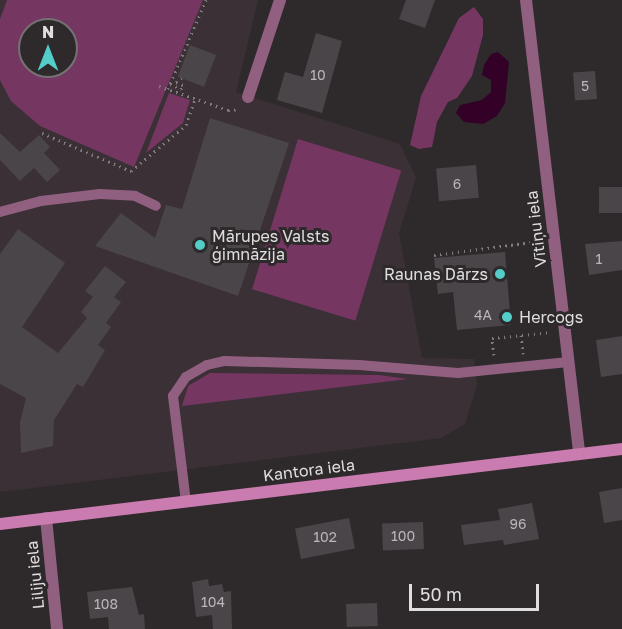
<!DOCTYPE html>
<html>
<head>
<meta charset="utf-8">
<style>
	body { margin:0 }
	#map { position:relative; width:622px; height:629px; overflow:hidden; background:#2e2a2c; font-family:"Golos Text",sans-serif }
	div>[style] { position:absolute }
	.built>* { inset:0; background:#3a3036 }
	.green>* { inset:0; background:#763662; transform-origin:0 0 }
	.water>* { inset:0; background:#330127 }
	.building>* { inset:0; background:#4a4548; transform-origin:0 0 }
	.path>* { height:3px; margin-top:-1.5px; transform-origin:0; background:repeating-linear-gradient(90deg,#7f7c7e 0 1.5px,transparent 0 6px) }
	.service>* { height:10px; margin:-5px; padding:0 5px; transform-origin:5px; border-radius:5px; background:#915f7f }
	.minor>* { height:12px; margin:-6px; padding:0 6px; transform-origin:6px; border-radius:6px; background:#915f7f }
	.secondary>* { height:12px; margin:-6px; padding:0 6px; transform-origin:6px; border-radius:6px; background:#ca7baf }
	.dots>* { width:16px; height:16px; translate:-50% -50%; box-sizing:border-box; border:3px solid #2e2a2c; border-radius:50% }
	span { translate:-50% -50%; white-space:nowrap; text-align:center; line-height:1.15; -webkit-text-stroke:6px #2e2a2c; paint-order:stroke }
	.number-label { font-size:14px; color:#bab7b9 }
	.number-label span { -webkit-text-stroke-width:0 }
	.street-label { font-size:16px; color:#e0dddf }
	.poi-label { font-size:16px; color:#e0dddf }
	.left { translate:0 -50%; text-align:left }
	.right { translate:-100% -50%; text-align:right }
	.north { position:absolute; left:18px; top:18px; width:60px; height:60px; box-sizing:border-box; background:#2e2a2c; border:2px solid #757274; border-radius:50%; rotate:0deg; font-size:16px; font-weight:700; line-height:24px; text-align:center; color:#e0dddf }
	.north::after { content:''; display:block; margin:auto; width:21px; height:27px; background:#54cdc8; clip-path:polygon(50% 0,100% 100%,50% 72%,0 100%) }
	.scale { position:absolute; left:409px; top:584px; width:130px; height:27px; box-sizing:border-box; border:3px solid #e0dddf; border-top:0; padding-left:8px; font-size:18px; line-height:21px; white-space:nowrap; color:#e0dddf; -webkit-text-stroke:4px #2e2a2c; paint-order:stroke }
</style>
</head>
<body>
<div id="map">
	<div class="built">
		<div style="clip-path:polygon(evenodd,0 0,258px 0,236px 92px,400px 144px,416px 178px,399px 233px,422px 358px,474px 359px,477px 385px,465px 424px,441px 438px,0 492px,0 0,30px 30px,66px 30px,66px 66px,30px 66px,30px 30px)"></div>
	</div>
	<div class="green">
		<div style="clip-path:polygon(evenodd,7px 0,203px 0,134px 167px,40px 126px,11px 101px,0 80px,0 19px,7px 0,30px 30px,66px 30px,66px 66px,30px 66px,30px 30px)"></div>
		<div style="clip-path:polygon(474px 7px,483px 19px,483px 35px,472px 76px,457px 98px,448px 102px,437px 122px,432px 147px,419px 149px,410px 145px,421px 96px,459px 18px)"></div>
		<div style="clip-path:polygon(169px 93px,190px 100px,183px 123px,146px 153px)"></div>
		<div style="left:298px;top:139px;width:108px;height:157px;rotate:17deg"></div>
		<div style="clip-path:polygon(210px 373px,379px 375px,408px 379px,182px 406px,188px 386px)"></div>
	</div>
	<div class="water">
		<div style="clip-path:polygon(498px 52px,509px 62px,505px 103px,497px 116px,483px 124px,464px 122px,456px 113px,460px 105px,482px 100px,491px 92px,491px 80px,482px 75px,484px 65px,491px 54px)"></div>
	</div>
	<div class="building">
		<div style="clip-path:polygon(406px 0,435px 0,425px 28px,399px 19px)"></div>
		<div style="clip-path:polygon(316px 33px,342px 41px,322px 113px,277px 100px,285px 72px,303px 77px)"></div>
		<div style="left:190px;top:45px;width:28px;height:34px;rotate:21deg"></div>
		<div style="left:595px;top:71px;width:28px;height:22px;rotate:86deg"></div>
		<div style="clip-path:polygon(210px 118px,289px 143px,238px 296px,95px 246px,121px 213px,155px 238px,166px 205px,182px 209px)"></div>
		<div style="clip-path:polygon(0 133px,20px 152px,39px 135px,50px 147px,44px 153px,60px 170px,47px 182px,34px 168px,20px 181px,0 160px)"></div>
		<div style="left:476px;top:165px;width:33px;height:40px;rotate:85deg"></div>
		<div style="left:622px;top:187px;width:26px;height:23px;rotate:90deg"></div>
		<div style="clip-path:polygon(18px 229px,65px 263px,22px 327px,58px 353px,87px 318px,81px 312px,93px 297px,85px 291px,105px 266px,126px 282px,114px 297px,121px 302px,106px 323px,111px 327px,98px 345px,105px 350px,83px 387px,77px 384px,54px 420px,53px 446px,21px 453px,20px 422px,26px 398px,0 384px,0 254px)"></div>
		<div style="clip-path:polygon(622px 241px,622px 270px,589px 275px,585px 244px)"></div>
		<div style="clip-path:polygon(505px 252px,511px 325px,457px 330px,453px 292px,438px 294px,434px 258px)"></div>
		<div style="clip-path:polygon(622px 336px,622px 374px,601px 377px,596px 340px)"></div>
		<div style="clip-path:polygon(622px 488px,622px 520px,604px 523px,599px 492px)"></div>
		<div style="clip-path:polygon(532px 503px,539px 539px,504px 545px,503px 540px,464px 545px,461px 525px,500px 520px,498px 509px)"></div>
		<div style="left:349px;top:518px;width:31px;height:55px;rotate:79deg"></div>
		<div style="left:423px;top:522px;width:27px;height:41px;rotate:88deg"></div>
		<div style="clip-path:polygon(208px 579px,209px 586px,222px 584px,224px 592px,231px 591px,232px 629px,213px 629px,212px 615px,196px 617px,192px 582px)"></div>
		<div style="clip-path:polygon(132px 587px,139px 615px,144px 614px,145px 629px,109px 629px,108px 617px,90px 619px,87px 592px)"></div>
		<div style="left:377px;top:603px;width:23px;height:31px;rotate:88deg"></div>
	</div>
	<div class="path">
		<div style="left:170px;top:84px;width:12px;rotate:24deg"></div>
		<div style="left:181px;top:89px;width:4px;rotate:-63deg"></div>
		<div style="left:183px;top:85px;width:8px;rotate:-157deg"></div>
		<div style="left:176px;top:82px;width:7px;rotate:-34deg"></div>
		<div style="left:159px;top:86px;width:73px;rotate:19.2deg"></div>
		<div style="left:228px;top:110px;width:12px;rotate:-5deg"></div>
		<div style="left:168px;top:89px;width:97px;rotate:-66.9deg"></div>
		<div style="left:42px;top:133px;width:97px;rotate:23.1deg"></div>
		<div style="left:131px;top:171px;width:72px;rotate:-39.9deg"></div>
		<div style="left:186px;top:125px;width:28px;rotate:-71deg"></div>
		<div style="left:434px;top:255px;width:107px;rotate:-7.5deg"></div>
		<div style="left:521px;top:335px;width:19px;rotate:84deg"></div>
		<div style="left:494px;top:355px;width:17px;rotate:-97deg"></div>
		<div style="left:492px;top:338px;width:60px;rotate:-5.7deg"></div>
	</div>
	<div class="service">
		<div style="left:0;top:212px;width:42px;rotate:-15deg"></div>
		<div style="left:41px;top:201px;width:59px;rotate:-6.8deg"></div>
		<div style="left:100px;top:194px;width:35px;rotate:3deg"></div>
		<div style="left:135px;top:196px;width:23px;rotate:25deg"></div>
		<div style="left:186px;top:502px;width:107px;rotate:-97deg"></div>
		<div style="left:173px;top:396px;width:23px;rotate:-56deg"></div>
		<div style="left:186px;top:377px;width:24px;rotate:-30deg"></div>
		<div style="left:207px;top:365px;width:18px;rotate:-13deg"></div>
		<div style="left:225px;top:361px;width:134px;rotate:1.7deg"></div>
		<div style="left:359px;top:365px;width:99px;rotate:4.6deg"></div>
		<div style="left:458px;top:373px;width:111px;rotate:-5.7deg"></div>
	</div>
	<div class="minor">
		<div style="left:526px;top:0;width:457px;rotate:83.3deg"></div>
		<div style="left:248px;top:97px;width:102px;rotate:-71.7deg"></div>
		<div style="left:46px;top:518px;width:112px;rotate:84.3deg"></div>
	</div>
	<div class="secondary">
		<div style="left:0;top:524px;width:627px;rotate:-6.88deg"></div>
	</div>
	<div class="dots">
		<div style="left:200px;top:245px;background:#54cdc8"></div>
		<div style="left:500px;top:274px;background:#54cdc8"></div>
		<div style="left:507px;top:317px;background:#54cdc8"></div>
	</div>
	<div class="number-label">
		<span style="left:318px;top:75px">10</span>
		<span style="left:585px;top:86px">5</span>
		<span style="left:457px;top:184px">6</span>
		<span style="left:599px;top:259px">1</span>
		<span style="left:483px;top:315px">4A</span>
		<span style="left:518px;top:524px">96</span>
		<span style="left:403px;top:536px">100</span>
		<span style="left:325px;top:537px">102</span>
		<span style="left:213px;top:602px">104</span>
		<span style="left:106px;top:604px">108</span>
	</div>
	<div class="street-label">
		<span style="left:536px;top:229px;rotate:-97deg">Vītiņu iela</span>
		<span style="left:309px;top:470px;rotate:-7deg">Kantora iela</span>
		<span style="left:35px;top:575px;rotate:-96deg">Liliju iela</span>
	</div>
	<div class="poi-label">
		<span class="left" style="left:212px;top:245px">Mārupes Valsts<br>ģimnāzija</span>
		<span class="right" style="left:488px;top:274px">Raunas Dārzs</span>
		<span class="left" style="left:519px;top:317px">Hercogs</span>
	</div>
	<div class="north">N</div>
	<div class="scale">50 m</div>
</div>
</body>
</html>
